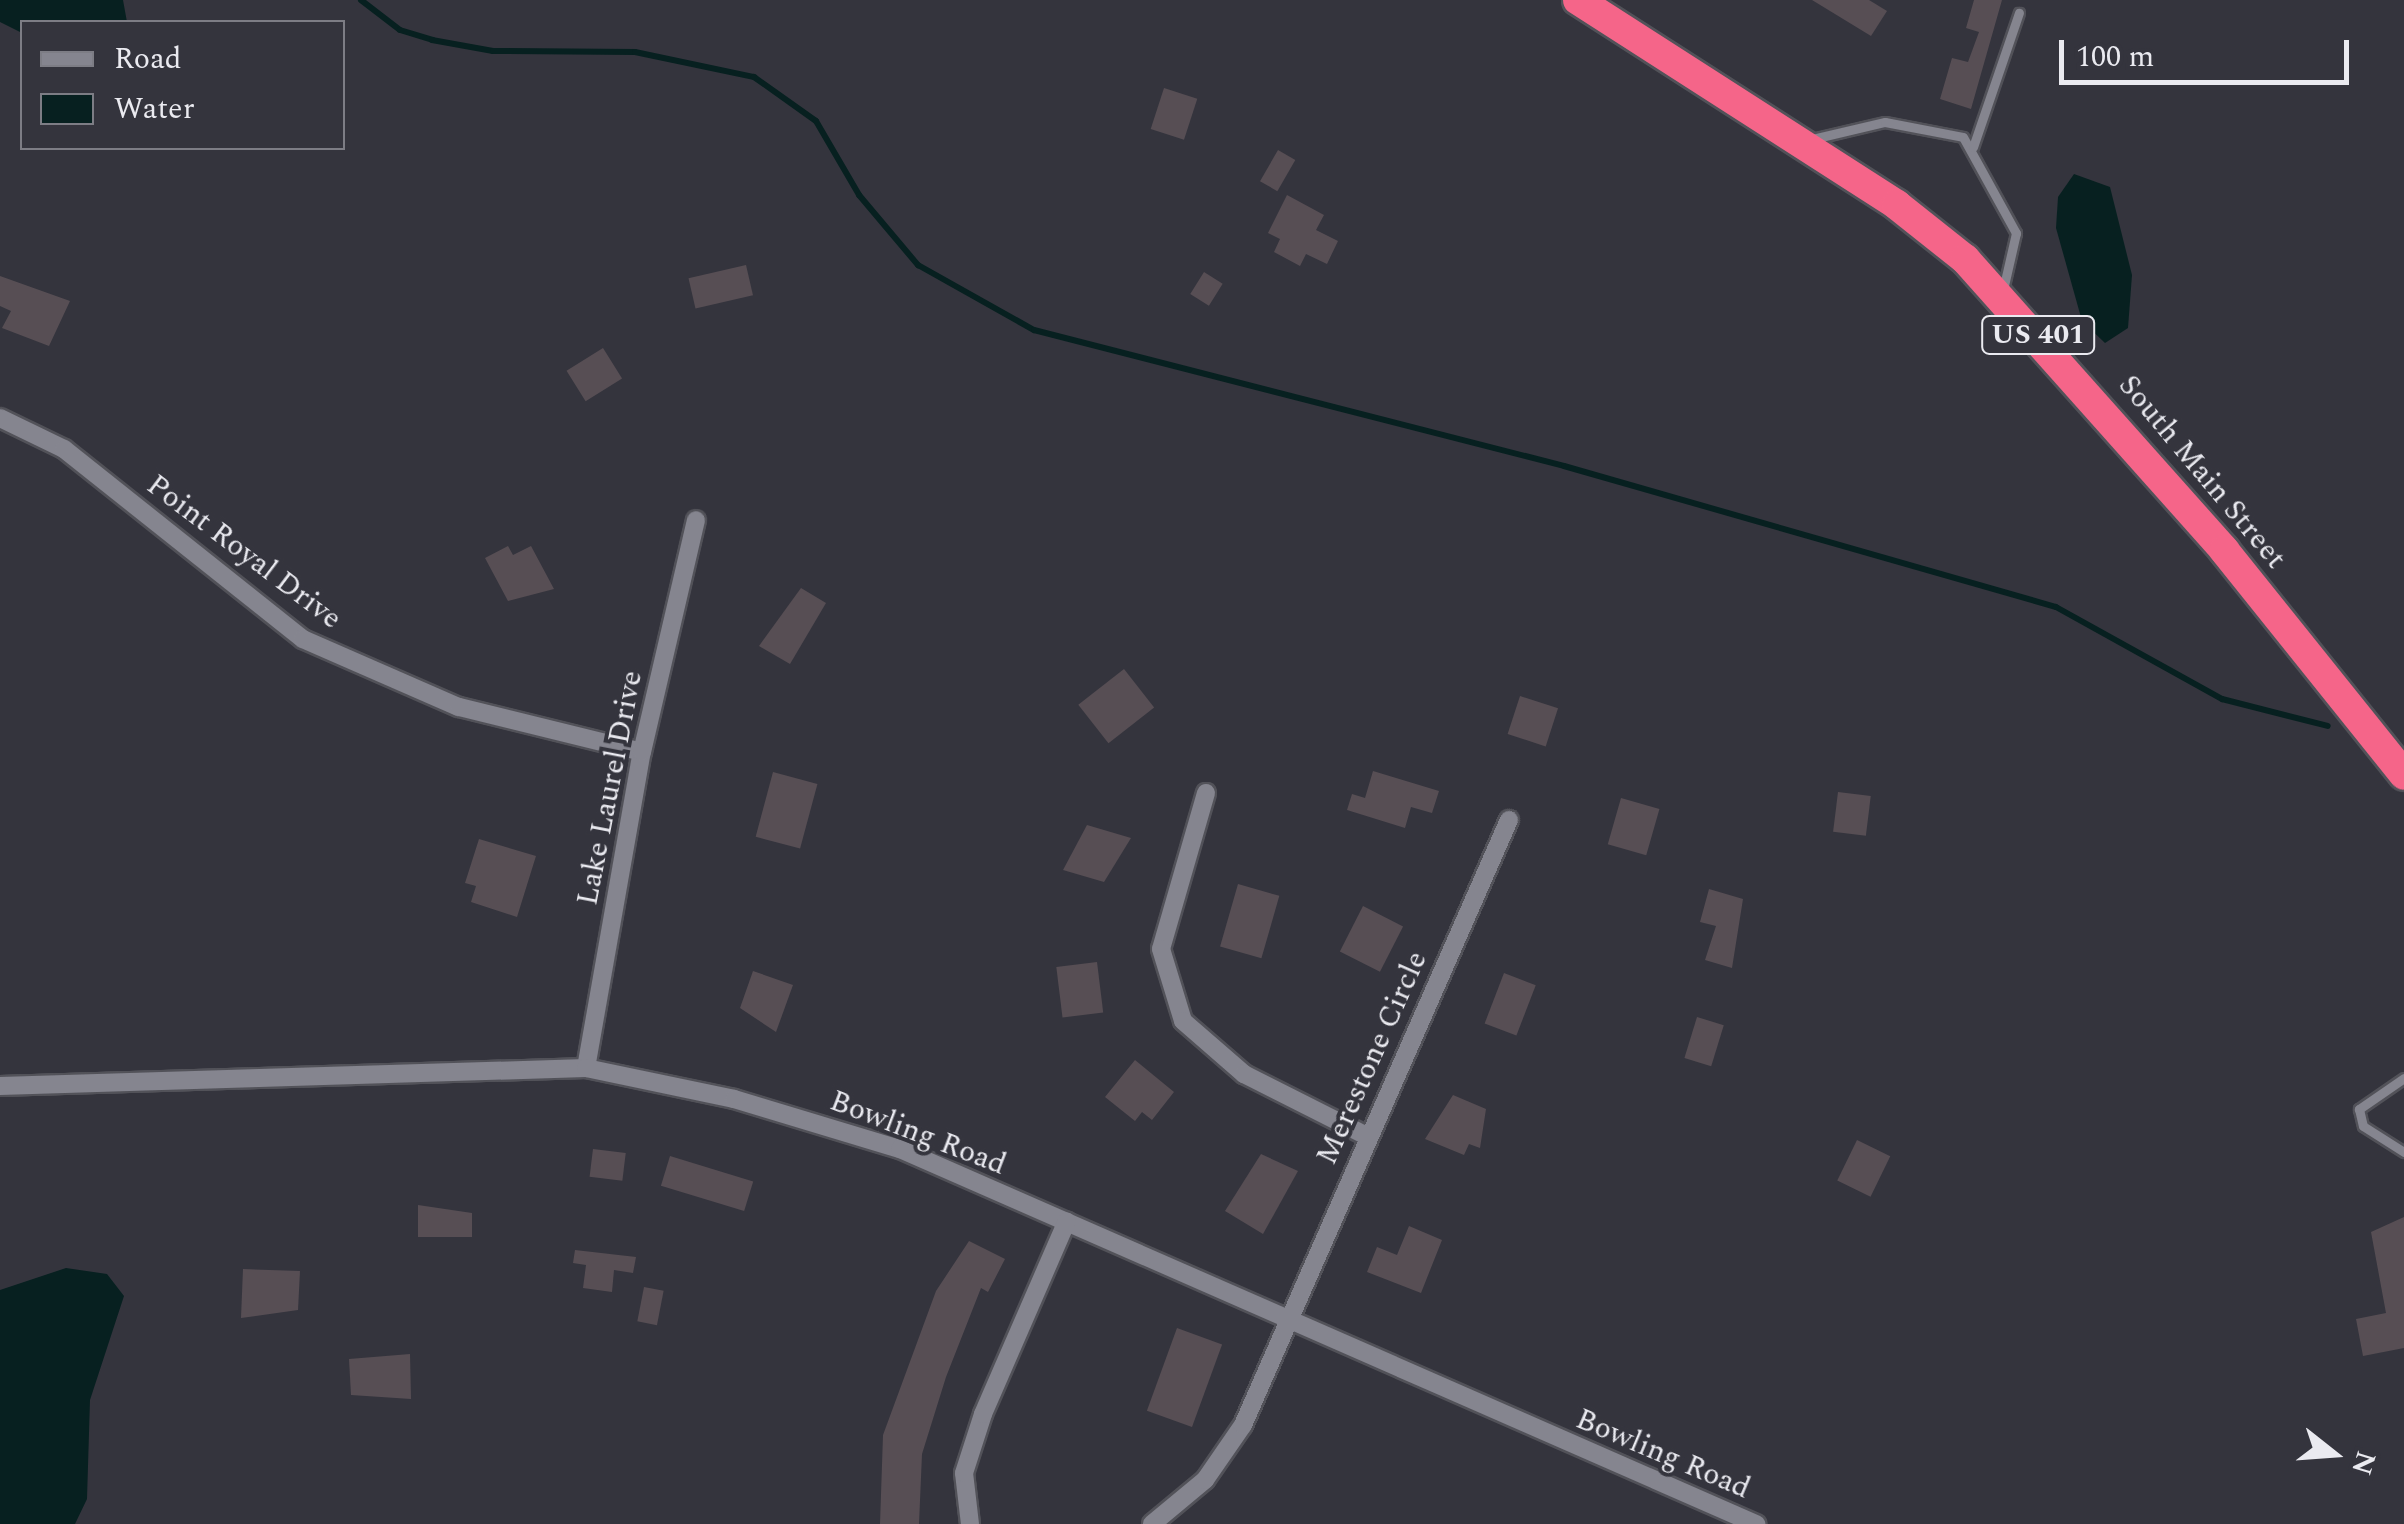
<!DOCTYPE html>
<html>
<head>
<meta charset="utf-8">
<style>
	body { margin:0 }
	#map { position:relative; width:2404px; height:1524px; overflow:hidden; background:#34343d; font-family:Spectral,serif }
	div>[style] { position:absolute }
	.water>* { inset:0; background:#072020 }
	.stream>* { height:6px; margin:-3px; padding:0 3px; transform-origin:3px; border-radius:3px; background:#072020 }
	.building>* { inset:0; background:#574e54; transform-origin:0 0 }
	.roads { filter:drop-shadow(2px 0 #525259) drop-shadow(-2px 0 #525259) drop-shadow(0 2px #525259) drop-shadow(0 -2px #525259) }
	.lane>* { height:9px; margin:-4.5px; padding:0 4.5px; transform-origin:4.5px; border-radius:4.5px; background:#85858f }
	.street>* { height:18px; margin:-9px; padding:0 9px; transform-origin:9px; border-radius:9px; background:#85858f }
	.highway>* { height:30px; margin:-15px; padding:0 15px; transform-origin:15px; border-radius:15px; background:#f56589 }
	span { translate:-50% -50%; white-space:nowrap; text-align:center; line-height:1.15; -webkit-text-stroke:8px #34343d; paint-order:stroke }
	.shield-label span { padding:2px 8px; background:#34343d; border:2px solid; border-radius:8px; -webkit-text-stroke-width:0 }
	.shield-label { font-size:28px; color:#eaeaf0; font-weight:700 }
	.street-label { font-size:30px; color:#eaeaf0 }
	.legend { position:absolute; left:20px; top:20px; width:325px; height:130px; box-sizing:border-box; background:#34343d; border:2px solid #7d7d85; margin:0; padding:12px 18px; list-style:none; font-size:30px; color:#eaeaf0 }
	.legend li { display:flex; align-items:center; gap:20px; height:50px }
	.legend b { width:50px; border:2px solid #7d7d85 }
	.north { position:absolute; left:2284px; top:1404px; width:100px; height:100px; -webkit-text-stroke:8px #34343d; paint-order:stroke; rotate:107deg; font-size:28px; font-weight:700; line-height:40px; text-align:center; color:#eaeaf0 }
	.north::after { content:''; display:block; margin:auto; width:35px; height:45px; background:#eaeaf0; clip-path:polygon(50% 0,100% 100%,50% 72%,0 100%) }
	.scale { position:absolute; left:2059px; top:40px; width:290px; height:45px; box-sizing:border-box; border:5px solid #eaeaf0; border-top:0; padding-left:12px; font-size:30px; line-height:35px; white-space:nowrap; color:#eaeaf0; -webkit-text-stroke:8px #34343d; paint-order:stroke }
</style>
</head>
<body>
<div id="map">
	<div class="water">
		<div style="clip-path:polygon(0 0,123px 0,127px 22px,22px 22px,22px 33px,0 22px)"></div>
		<div style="clip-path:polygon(2074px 174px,2110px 187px,2132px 275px,2128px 328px,2105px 343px,2082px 321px,2056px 228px,2058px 197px)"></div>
		<div style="clip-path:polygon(66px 1268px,107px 1274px,124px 1296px,90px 1400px,87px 1499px,75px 1524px,0 1524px,0 1290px)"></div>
	</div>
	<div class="stream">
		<div style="left:361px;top:0;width:49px;rotate:37.6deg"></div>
		<div style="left:400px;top:30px;width:34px;rotate:17deg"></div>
		<div style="left:432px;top:40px;width:62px;rotate:10.2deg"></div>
		<div style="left:493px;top:51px;width:142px;rotate:0.4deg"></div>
		<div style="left:635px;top:52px;width:122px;rotate:11.9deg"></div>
		<div style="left:754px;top:77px;width:76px;rotate:35.4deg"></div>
		<div style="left:816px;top:121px;width:86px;rotate:59.8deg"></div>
		<div style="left:859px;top:195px;width:92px;rotate:49.9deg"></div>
		<div style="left:918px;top:265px;width:133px;rotate:29.3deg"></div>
		<div style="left:1034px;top:330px;width:547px;rotate:14.39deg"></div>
		<div style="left:1564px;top:466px;width:512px;rotate:15.99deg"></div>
		<div style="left:2056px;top:607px;width:190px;rotate:29deg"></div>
		<div style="left:2222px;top:699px;width:109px;rotate:14.3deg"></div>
	</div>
	<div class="building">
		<div style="clip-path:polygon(1812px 0,1869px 0,1887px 11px,1871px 36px)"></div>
		<div style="clip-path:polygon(1974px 0,2002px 0,1971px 109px,1940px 99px,1952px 58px,1968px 62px,1979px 32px,1966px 28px)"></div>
		<div style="left:1164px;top:88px;width:35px;height:43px;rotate:18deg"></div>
		<div style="left:1278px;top:150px;width:20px;height:36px;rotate:30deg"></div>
		<div style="clip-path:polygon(1287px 195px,1324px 215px,1316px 230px,1338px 241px,1327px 264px,1306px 254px,1300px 266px,1274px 252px,1280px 239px,1268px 233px)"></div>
		<div style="left:746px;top:265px;width:31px;height:59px;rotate:77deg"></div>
		<div style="left:1204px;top:272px;width:22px;height:26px;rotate:32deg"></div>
		<div style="clip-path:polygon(0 276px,70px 301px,49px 346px,2px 328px,11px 311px,0 306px)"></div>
		<div style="left:603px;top:348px;width:36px;height:43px;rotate:58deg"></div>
		<div style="clip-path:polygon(508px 546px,513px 555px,531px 546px,554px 589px,508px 601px,485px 558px)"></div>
		<div style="clip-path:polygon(801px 588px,826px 603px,790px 664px,759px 646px)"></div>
		<div style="left:1124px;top:669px;width:49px;height:58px;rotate:52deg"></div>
		<div style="left:1520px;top:696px;width:40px;height:40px;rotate:18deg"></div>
		<div style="clip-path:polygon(1373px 771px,1439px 791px,1432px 813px,1411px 807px,1405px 828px,1347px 810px,1352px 794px,1365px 798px)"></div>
		<div style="left:773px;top:772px;width:46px;height:67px;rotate:15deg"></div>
		<div style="left:1838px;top:792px;width:33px;height:40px;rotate:7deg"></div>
		<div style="left:1621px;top:798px;width:40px;height:48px;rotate:16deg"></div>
		<div style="clip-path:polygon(1087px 825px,1131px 838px,1104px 882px,1063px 870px)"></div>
		<div style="clip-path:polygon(479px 839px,536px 856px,517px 917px,471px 902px,476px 886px,465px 883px)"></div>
		<div style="left:1238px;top:884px;width:43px;height:65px;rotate:16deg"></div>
		<div style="clip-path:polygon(1709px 889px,1743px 899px,1732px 968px,1705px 960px,1716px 926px,1700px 922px)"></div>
		<div style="left:1363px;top:906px;width:45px;height:51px;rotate:27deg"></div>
		<div style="left:1097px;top:962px;width:51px;height:41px;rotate:83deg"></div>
		<div style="clip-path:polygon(753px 971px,793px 985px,776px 1032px,740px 1008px)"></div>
		<div style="left:1504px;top:973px;width:34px;height:54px;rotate:21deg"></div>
		<div style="left:1697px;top:1017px;width:28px;height:43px;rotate:17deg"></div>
		<div style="clip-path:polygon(1135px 1060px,1174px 1092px,1152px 1120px,1142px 1112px,1135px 1121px,1105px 1097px)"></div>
		<div style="clip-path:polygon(1453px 1095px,1486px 1109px,1480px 1148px,1469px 1144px,1464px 1155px,1425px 1139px)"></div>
		<div style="left:1857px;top:1140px;width:37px;height:45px;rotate:26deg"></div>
		<div style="left:593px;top:1149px;width:33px;height:28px;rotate:7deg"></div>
		<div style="clip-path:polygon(1261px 1154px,1298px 1171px,1263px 1234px,1225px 1211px)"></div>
		<div style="left:670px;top:1156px;width:87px;height:31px;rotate:17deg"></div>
		<div style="clip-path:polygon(418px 1205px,472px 1213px,472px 1237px,418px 1237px)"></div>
		<div style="clip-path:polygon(2404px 1217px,2404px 1348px,2363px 1356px,2356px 1319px,2386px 1313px,2371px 1232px)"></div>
		<div style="clip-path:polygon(1409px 1226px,1442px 1240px,1421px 1293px,1367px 1272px,1377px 1247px,1397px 1255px)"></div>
		<div style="clip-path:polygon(969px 1241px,1005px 1259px,988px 1292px,981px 1288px,946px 1377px,922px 1454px,919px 1524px,880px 1524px,883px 1435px,936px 1291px)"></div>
		<div style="clip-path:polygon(575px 1250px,636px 1257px,633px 1273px,614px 1270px,612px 1292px,583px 1288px,586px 1265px,573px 1263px)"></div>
		<div style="clip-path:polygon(243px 1269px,300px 1271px,298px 1310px,241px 1318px)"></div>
		<div style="left:644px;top:1287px;width:20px;height:35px;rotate:11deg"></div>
		<div style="left:1177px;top:1328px;width:48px;height:88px;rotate:20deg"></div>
		<div style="clip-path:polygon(410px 1354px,411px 1399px,351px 1395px,349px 1359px)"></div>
	</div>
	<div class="roads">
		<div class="lane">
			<div style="left:1808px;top:140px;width:79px;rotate:-13.2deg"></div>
			<div style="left:1885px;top:122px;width:79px;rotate:10.9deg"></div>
			<div style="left:1963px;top:137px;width:110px;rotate:61.1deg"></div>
			<div style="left:2016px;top:233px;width:63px;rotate:102.9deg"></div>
			<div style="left:1973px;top:147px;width:142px;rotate:-71.1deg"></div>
			<div style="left:2404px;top:1078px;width:55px;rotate:145.4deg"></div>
			<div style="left:2359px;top:1109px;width:17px;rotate:77deg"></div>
			<div style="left:2363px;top:1126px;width:49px;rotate:32.4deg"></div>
		</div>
		<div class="street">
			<div style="left:0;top:418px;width:71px;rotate:25.8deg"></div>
			<div style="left:64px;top:449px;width:305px;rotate:38.5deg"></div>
			<div style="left:303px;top:639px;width:170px;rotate:23.6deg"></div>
			<div style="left:459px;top:707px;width:188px;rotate:13.8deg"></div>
			<div style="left:1206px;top:793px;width:162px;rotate:106.1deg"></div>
			<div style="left:1161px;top:949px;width:75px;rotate:73deg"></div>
			<div style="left:1183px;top:1021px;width:81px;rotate:41deg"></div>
			<div style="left:1244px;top:1074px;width:138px;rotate:26.8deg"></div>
			<div style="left:586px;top:1068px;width:321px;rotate:-80deg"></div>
			<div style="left:642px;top:752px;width:238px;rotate:-76.9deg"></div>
			<div style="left:0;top:1086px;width:586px;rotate:-1.76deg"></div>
			<div style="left:586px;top:1068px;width:151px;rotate:11.8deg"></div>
			<div style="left:734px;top:1099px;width:173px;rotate:16.8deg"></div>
			<div style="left:900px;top:1149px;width:935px;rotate:23.66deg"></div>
			<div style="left:970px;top:1524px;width:51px;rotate:-96.7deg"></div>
			<div style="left:964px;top:1473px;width:62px;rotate:-72.1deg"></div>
			<div style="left:983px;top:1414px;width:210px;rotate:-66.5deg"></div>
			<div style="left:1152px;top:1524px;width:69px;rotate:-39.7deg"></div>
			<div style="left:1205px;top:1480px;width:67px;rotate:-55.4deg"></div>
			<div style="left:1243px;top:1425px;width:661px;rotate:-66.27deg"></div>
		</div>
		<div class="highway">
			<div style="left:1578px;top:0;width:379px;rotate:32.7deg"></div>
			<div style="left:1897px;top:205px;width:87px;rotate:38.5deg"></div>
			<div style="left:1965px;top:259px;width:390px;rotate:48.3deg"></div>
			<div style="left:2224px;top:550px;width:288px;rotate:51.3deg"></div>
		</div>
	</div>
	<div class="shield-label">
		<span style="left:2038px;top:335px">US 401</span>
	</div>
	<div class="street-label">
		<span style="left:2202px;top:472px;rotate:50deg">South Main Street</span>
		<span style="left:244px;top:552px;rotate:37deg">Point Royal Drive</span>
		<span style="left:610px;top:788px;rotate:-79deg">Lake Laurel Drive</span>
		<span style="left:1372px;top:1058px;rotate:-66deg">Merestone Circle</span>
		<span style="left:918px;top:1133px;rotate:21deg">Bowling Road</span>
		<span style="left:1663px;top:1454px;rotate:23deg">Bowling Road</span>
	</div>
	<ul class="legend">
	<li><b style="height:12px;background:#85858f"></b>Road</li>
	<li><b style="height:28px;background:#072020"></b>Water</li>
	</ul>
	<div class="north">N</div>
	<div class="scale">100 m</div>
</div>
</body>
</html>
